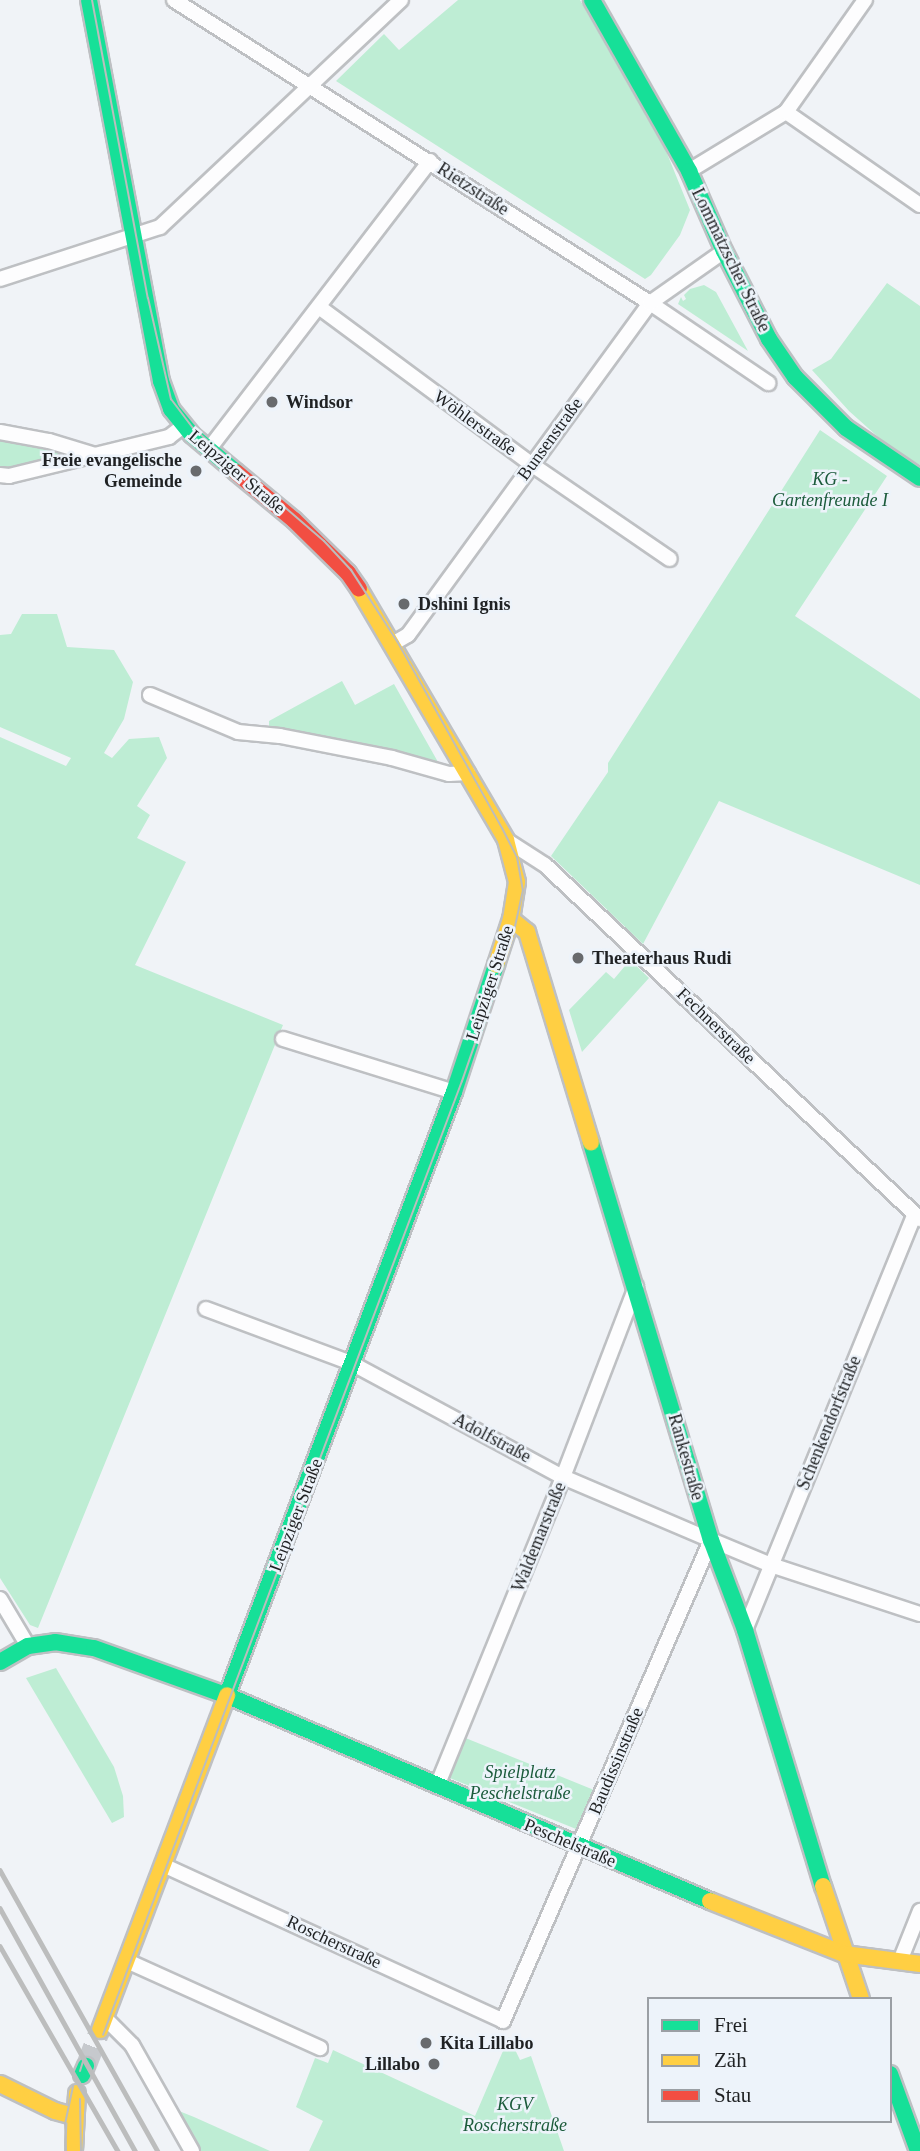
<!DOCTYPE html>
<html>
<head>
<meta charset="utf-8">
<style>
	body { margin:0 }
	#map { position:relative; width:920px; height:2151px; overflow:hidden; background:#f0f3f7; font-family:"Times New Roman",serif }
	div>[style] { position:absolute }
	.green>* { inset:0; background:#beedd4; transform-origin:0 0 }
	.secondary-tunnel>* { height:21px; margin-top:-10.5px; transform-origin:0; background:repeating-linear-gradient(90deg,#c6c9cd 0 21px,transparent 0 31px) }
	.roads { filter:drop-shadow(2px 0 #bec0c3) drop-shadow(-2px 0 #bec0c3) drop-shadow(0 2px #bec0c3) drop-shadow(0 -2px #bec0c3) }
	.street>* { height:14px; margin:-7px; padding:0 7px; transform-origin:7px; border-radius:7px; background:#fdfdfe }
	.fast>* { height:16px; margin:-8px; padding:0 8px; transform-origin:8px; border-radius:8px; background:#16e098 }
	.slow>* { height:16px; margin:-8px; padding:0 8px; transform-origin:8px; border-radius:8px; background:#ffcf43 }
	.jam>* { height:16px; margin:-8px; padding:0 8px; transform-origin:8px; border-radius:8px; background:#f24e42 }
	.tram>* { height:2px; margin:-1px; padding:0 1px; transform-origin:1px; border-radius:1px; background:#bcbdbd }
	.rail>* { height:4.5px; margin:-2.25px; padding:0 2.25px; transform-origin:2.25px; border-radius:2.25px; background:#bcbdbd }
	.dots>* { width:19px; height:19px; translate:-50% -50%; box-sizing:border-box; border:4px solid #edf3fa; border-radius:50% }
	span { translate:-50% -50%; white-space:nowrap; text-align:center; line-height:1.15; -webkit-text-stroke:5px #edf3fa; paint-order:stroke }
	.street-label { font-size:18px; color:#1f2123 }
	.poi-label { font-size:18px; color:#1f2123; font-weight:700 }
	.left { translate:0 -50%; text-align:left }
	.right { translate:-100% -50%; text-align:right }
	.park-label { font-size:18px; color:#1b5b3b; font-style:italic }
	.legend { position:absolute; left:647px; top:1997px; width:245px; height:126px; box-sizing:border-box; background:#edf3fa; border:2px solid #9b9fa4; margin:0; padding:9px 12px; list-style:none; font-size:21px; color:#1f2123 }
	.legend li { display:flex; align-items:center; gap:14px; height:35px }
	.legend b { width:35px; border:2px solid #9b9fa4 }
</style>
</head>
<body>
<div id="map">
	<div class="green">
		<div style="clip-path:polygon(458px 0,580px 0,666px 151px,690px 210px,680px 235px,651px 275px,645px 279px,336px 81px,384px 34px,399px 50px)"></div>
		<div style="clip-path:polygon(887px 283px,920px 306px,920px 465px,887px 445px,849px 411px,812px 370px,831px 359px)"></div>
		<div style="clip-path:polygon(704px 285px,716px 292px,748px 351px,678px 304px,681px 297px,683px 301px,686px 299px,684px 295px,690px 289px)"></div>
		<div style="clip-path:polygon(820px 430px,887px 476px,795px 616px,920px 699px,920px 885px,719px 801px,643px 944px,551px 856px,608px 772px,608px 763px)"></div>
		<div style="clip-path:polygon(0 439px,62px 449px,67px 453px,10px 470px,0 469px)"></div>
		<div style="clip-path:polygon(22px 614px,57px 614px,67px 647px,114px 650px,133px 682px,124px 719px,104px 753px,112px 758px,129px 739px,159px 737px,167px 758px,137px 806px,150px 815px,137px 838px,186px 862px,135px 965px,283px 1025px,38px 1628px,30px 1625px,0 1578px,0 737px,66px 766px,71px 758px,0 727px,0 635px,11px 634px)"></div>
		<div style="clip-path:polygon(342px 681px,355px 705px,394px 684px,438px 762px,432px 764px,378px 746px,269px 726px,269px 721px)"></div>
		<div style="clip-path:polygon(630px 960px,649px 978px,582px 1052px,569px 1010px,606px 972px,614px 979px)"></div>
		<div style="clip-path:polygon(56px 1668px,114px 1767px,123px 1796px,124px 1817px,112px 1823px,26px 1678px)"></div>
		<div style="left:463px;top:1737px;width:140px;height:43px;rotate:22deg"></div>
		<div style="clip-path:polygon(509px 2037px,520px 2060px,531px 2056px,564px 2151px,309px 2151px,323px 2121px,296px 2107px,315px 2058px,328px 2063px,333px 2050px,475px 2116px)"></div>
		<div style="clip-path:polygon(179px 2111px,194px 2117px,270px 2151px,201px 2151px)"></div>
	</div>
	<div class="secondary-tunnel">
		<div style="left:86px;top:2066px;width:39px;rotate:-69deg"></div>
	</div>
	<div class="roads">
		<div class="street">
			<div style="left:174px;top:0;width:564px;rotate:32.48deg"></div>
			<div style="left:650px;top:303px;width:143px;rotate:34.1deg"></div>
			<div style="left:786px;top:112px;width:163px;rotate:34.8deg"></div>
			<div style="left:689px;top:171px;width:114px;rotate:-31.3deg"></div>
			<div style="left:786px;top:112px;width:137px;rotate:-54.8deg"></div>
			<div style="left:0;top:279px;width:168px;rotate:-18deg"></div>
			<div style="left:160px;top:227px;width:331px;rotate:-43.3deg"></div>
			<div style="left:319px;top:307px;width:264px;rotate:36.5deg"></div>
			<div style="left:531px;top:464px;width:168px;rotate:34.4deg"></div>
			<div style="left:0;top:432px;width:50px;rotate:10.4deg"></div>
			<div style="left:49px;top:441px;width:48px;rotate:16.9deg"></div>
			<div style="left:209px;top:449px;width:363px;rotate:-52.5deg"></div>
			<div style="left:0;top:475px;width:9px;rotate:6deg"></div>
			<div style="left:9px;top:476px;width:165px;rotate:-13.7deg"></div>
			<div style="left:169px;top:437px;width:18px;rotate:-38deg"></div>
			<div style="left:394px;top:643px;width:16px;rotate:-30deg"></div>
			<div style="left:408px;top:635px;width:411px;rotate:-53.9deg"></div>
			<div style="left:650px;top:303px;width:90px;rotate:-35.1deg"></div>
			<div style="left:150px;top:695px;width:95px;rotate:22.8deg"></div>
			<div style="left:238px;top:732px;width:42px;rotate:5.4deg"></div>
			<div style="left:280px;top:736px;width:114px;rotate:11.1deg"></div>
			<div style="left:392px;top:758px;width:59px;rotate:15.7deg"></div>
			<div style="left:449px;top:774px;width:19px;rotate:-3deg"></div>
			<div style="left:506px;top:840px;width:46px;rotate:32.7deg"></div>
			<div style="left:545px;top:865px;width:516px;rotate:43.35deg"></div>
			<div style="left:283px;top:1039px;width:179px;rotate:17.2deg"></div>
			<div style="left:206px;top:1309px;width:155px;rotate:20.4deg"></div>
			<div style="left:351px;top:1363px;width:241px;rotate:28.3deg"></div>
			<div style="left:563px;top:1477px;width:161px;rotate:23.1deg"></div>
			<div style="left:711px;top:1540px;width:65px;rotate:22.6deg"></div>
			<div style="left:771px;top:1565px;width:157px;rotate:18.2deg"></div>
			<div style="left:0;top:1599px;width:55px;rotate:59.2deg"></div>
			<div style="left:745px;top:1630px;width:447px;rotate:-67.8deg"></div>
			<div style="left:437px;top:1786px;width:334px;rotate:-67.8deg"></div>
			<div style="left:563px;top:1477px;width:204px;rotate:-69deg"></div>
			<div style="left:163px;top:1865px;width:374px;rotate:24.6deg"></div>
			<div style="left:503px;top:2021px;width:524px;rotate:-66.61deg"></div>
			<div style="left:127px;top:1961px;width:212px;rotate:24.3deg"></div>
			<div style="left:900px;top:1961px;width:54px;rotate:-68.2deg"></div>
			<div style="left:105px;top:2018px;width:38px;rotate:45deg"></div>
			<div style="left:132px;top:2045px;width:122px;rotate:60.5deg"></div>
		</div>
		<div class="fast">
			<div style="left:89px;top:0;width:388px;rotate:79.3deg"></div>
			<div style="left:161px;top:381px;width:30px;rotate:70deg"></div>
			<div style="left:171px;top:409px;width:33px;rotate:51deg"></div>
			<div style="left:192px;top:435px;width:57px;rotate:40.1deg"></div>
			<div style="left:592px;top:0;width:197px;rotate:60.4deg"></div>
			<div style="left:689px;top:171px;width:87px;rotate:66.4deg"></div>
			<div style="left:724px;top:251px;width:99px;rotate:62.9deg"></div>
			<div style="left:769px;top:339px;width:46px;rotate:55.6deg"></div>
			<div style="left:795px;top:377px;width:72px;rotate:45deg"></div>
			<div style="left:846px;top:428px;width:89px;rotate:34deg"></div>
			<div style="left:591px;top:1143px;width:415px;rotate:73.2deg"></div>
			<div style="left:711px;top:1540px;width:96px;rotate:69.3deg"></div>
			<div style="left:745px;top:1630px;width:268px;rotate:73.1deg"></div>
			<div style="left:0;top:1662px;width:32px;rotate:-30deg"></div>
			<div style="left:28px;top:1646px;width:27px;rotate:-8deg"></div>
			<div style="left:55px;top:1642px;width:39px;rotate:9deg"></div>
			<div style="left:94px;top:1648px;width:142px;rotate:19.7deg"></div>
			<div style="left:228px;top:1696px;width:524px;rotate:23.04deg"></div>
			<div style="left:227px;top:1695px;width:644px;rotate:-69.37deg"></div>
			<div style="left:454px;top:1092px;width:134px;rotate:-71.7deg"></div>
			<div style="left:890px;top:2074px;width:82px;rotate:70deg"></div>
			<div style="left:82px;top:2075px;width:10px;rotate:-66deg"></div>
		</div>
		<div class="slow">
			<div style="left:359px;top:589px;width:291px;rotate:59.6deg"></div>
			<div style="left:506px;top:840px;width:43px;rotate:75.3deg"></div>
			<div style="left:517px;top:882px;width:37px;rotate:99deg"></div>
			<div style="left:511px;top:919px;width:48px;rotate:108.1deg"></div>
			<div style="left:511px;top:919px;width:21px;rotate:39deg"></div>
			<div style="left:527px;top:932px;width:220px;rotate:73.1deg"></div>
			<div style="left:823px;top:1886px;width:119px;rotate:71.4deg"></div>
			<div style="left:710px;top:1901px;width:144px;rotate:21.6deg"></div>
			<div style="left:844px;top:1954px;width:77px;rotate:7.5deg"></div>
			<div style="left:100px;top:2030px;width:358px;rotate:-69.2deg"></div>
			<div style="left:0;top:2084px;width:61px;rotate:26.1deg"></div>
			<div style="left:55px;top:2111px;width:20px;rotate:15deg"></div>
			<div style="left:74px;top:2151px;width:58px;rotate:-87deg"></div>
		</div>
		<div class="jam">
			<div style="left:236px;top:472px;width:75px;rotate:39.6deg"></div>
			<div style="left:294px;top:520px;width:76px;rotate:44.5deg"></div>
			<div style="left:348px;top:573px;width:19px;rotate:55deg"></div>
		</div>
	</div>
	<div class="tram">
		<div style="left:92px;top:0;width:303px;rotate:79.4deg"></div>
		<div style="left:148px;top:298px;width:104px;rotate:77.2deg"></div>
		<div style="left:171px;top:399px;width:36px;rotate:53deg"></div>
		<div style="left:193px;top:428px;width:173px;rotate:40.8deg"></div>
		<div style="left:324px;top:541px;width:40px;rotate:47deg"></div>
		<div style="left:351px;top:570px;width:85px;rotate:57.1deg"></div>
		<div style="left:397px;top:641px;width:214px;rotate:60.7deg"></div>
		<div style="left:502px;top:828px;width:33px;rotate:63deg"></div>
		<div style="left:517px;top:857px;width:34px;rotate:80deg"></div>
		<div style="left:523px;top:890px;width:42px;rotate:102.4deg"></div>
		<div style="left:514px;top:931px;width:159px;rotate:109.1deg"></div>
		<div style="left:462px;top:1081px;width:1019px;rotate:110.62deg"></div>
		<div style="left:80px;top:2071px;width:10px;rotate:-73deg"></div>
		<div style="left:80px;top:2099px;width:52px;rotate:88.9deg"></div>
		<div style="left:66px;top:2151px;width:27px;rotate:-92deg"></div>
		<div style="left:65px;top:2124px;width:39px;rotate:-78deg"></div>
	</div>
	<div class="rail">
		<div style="left:0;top:1870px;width:322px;rotate:60.7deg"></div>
		<div style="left:0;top:1908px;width:278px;rotate:60.9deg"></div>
		<div style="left:0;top:1946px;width:237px;rotate:60.1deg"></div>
	</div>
	<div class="dots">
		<div style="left:272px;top:402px;background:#686a6d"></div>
		<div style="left:196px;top:471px;background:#686a6d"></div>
		<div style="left:404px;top:604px;background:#686a6d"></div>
		<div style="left:578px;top:958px;background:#686a6d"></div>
		<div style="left:426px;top:2043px;background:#686a6d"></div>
		<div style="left:434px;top:2064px;background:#686a6d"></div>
	</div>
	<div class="street-label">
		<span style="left:473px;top:189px;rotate:33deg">Rietzstraße</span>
		<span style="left:731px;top:260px;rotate:64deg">Lommatzscher Straße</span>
		<span style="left:475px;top:423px;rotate:36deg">Wöhlerstraße</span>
		<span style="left:550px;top:439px;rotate:-54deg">Bunsenstraße</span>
		<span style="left:237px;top:472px;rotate:40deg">Leipziger Straße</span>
		<span style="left:490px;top:983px;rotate:-72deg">Leipziger Straße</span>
		<span style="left:716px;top:1026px;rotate:44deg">Fechnerstraße</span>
		<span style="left:829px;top:1423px;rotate:-68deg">Schenkendorfstraße</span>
		<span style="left:492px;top:1438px;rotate:28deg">Adolfstraße</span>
		<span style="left:686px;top:1457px;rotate:74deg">Rankestraße</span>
		<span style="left:296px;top:1515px;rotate:-69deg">Leipziger Straße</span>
		<span style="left:539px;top:1537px;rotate:-68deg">Waldemarstraße</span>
		<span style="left:616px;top:1761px;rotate:-67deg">Baudissinstraße</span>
		<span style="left:570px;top:1843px;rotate:23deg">Peschelstraße</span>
		<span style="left:334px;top:1942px;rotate:25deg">Roscherstraße</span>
	</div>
	<div class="poi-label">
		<span class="left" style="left:286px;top:402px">Windsor</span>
		<span class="right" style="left:182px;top:471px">Freie evangelische<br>Gemeinde</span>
		<span class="left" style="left:418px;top:604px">Dshini Ignis</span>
		<span class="left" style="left:592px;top:958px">Theaterhaus Rudi</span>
		<span class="left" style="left:440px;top:2043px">Kita Lillabo</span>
		<span class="right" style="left:420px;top:2064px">Lillabo</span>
	</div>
	<div class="park-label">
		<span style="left:830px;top:490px">KG -<br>Gartenfreunde I</span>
		<span style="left:520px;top:1783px">Spielplatz<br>Peschelstraße</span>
		<span style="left:515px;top:2115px">KGV<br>Roscherstraße</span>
	</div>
	<ul class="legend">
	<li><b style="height:9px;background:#16e098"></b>Frei</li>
	<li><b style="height:9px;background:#ffcf43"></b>Zäh</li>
	<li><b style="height:9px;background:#f24e42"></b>Stau</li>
	</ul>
</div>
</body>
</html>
